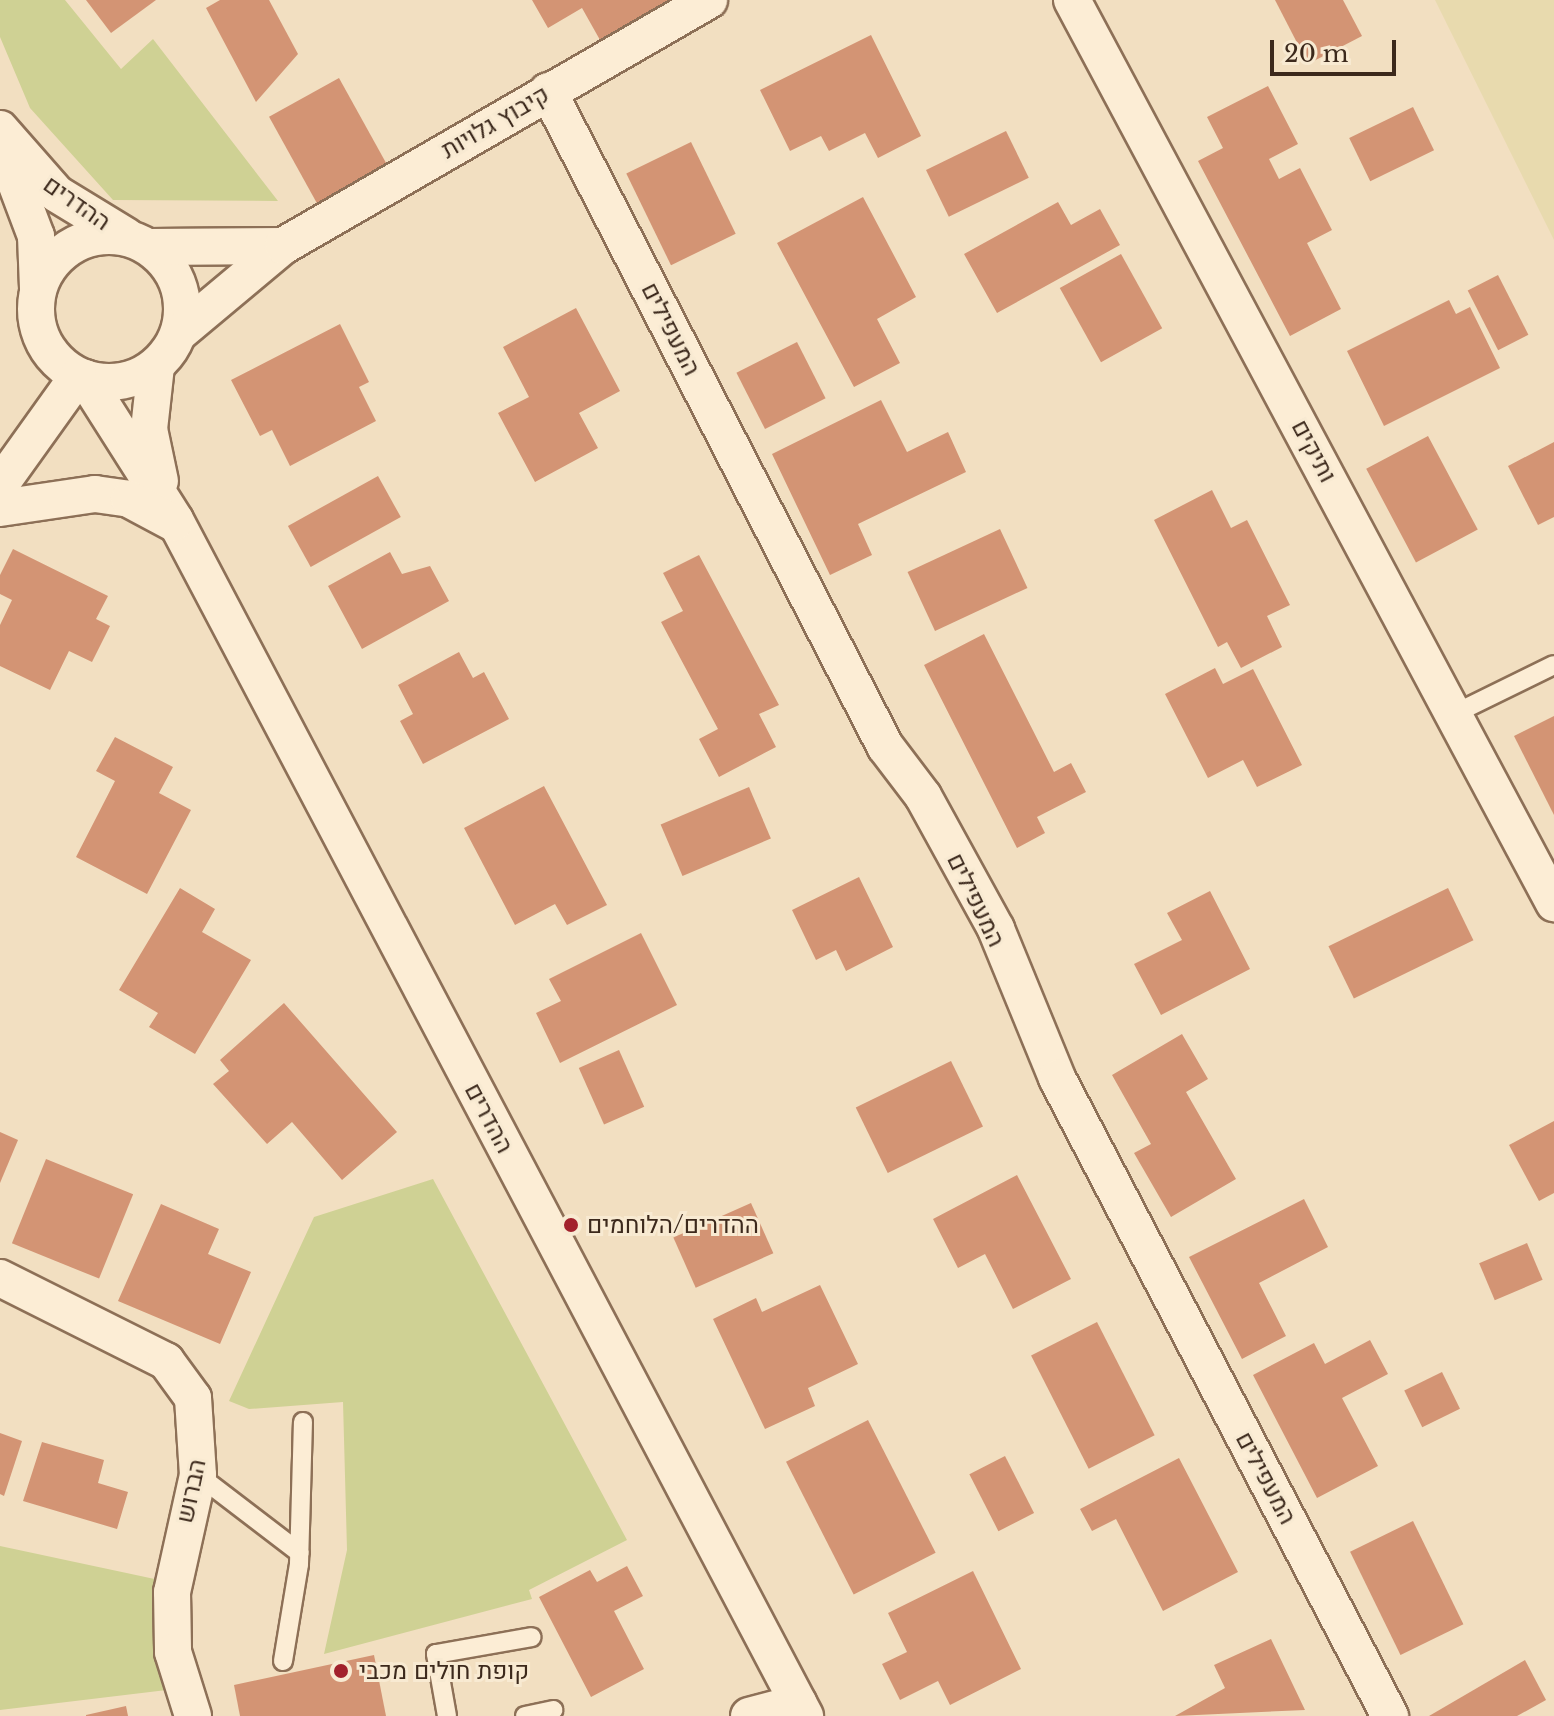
<!DOCTYPE html>
<html>
<head>
<meta charset="utf-8">
<style>
	body { margin:0 }
	#map { position:relative; width:1554px; height:1716px; overflow:hidden; background:#f2dfc1; font-family:"Libre Baskerville",Heebo,serif }
	div>[style] { position:absolute }
	.farmland>* { inset:0; background:#e8daae }
	.green>* { inset:0; background:#cfd194 }
	.building>* { inset:0; background:#d39474; transform-origin:0 0 }
	.roads { filter:drop-shadow(2px 0 #8d7057) drop-shadow(-2px 0 #8d7057) drop-shadow(0 2px #8d7057) drop-shadow(0 -2px #8d7057) }
	.lane>* { height:18px; margin:-9px; padding:0 9px; transform-origin:9px; border-radius:9px; background:#fcedd5 }
	.street>* { height:36px; margin:-18px; padding:0 18px; transform-origin:18px; border-radius:18px; background:#fcedd5 }
	.street>.ring { margin:-18px; padding:0; box-sizing:content-box; background:none; border:36px solid #fcedd5; border-radius:50% }
	.dots>* { width:22px; height:22px; translate:-50% -50%; box-sizing:border-box; border:4px solid #f8ead2; border-radius:50% }
	span { translate:-50% -50%; white-space:nowrap; text-align:center; line-height:1.15; -webkit-text-stroke:6px #f8ead2; paint-order:stroke }
	.street-label { font-size:24px; color:#3c291c }
	.poi-label { font-size:24px; color:#3c291c }
	.left { translate:0 -50%; text-align:left }
	.scale { position:absolute; left:1270px; top:40px; width:126px; height:36px; box-sizing:border-box; border:4px solid #3c291c; border-top:0; padding-left:10px; font-size:24px; line-height:28px; white-space:nowrap; color:#3c291c; -webkit-text-stroke:6px #f8ead2; paint-order:stroke }
</style>
</head>
<body>
<div id="map">
	<div class="farmland">
		<div style="clip-path:polygon(1435px 0,1554px 0,1554px 240px)"></div>
	</div>
	<div class="green">
		<div style="clip-path:polygon(0 0,65px 0,121px 69px,153px 39px,278px 201px,113px 200px,30px 108px,0 37px)"></div>
		<div style="clip-path:polygon(433px 1179px,627px 1540px,529px 1590px,532px 1599px,324px 1654px,347px 1550px,343px 1402px,249px 1409px,229px 1401px,314px 1217px)"></div>
		<div style="clip-path:polygon(0 1546px,178px 1584px,175px 1689px,0 1710px)"></div>
	</div>
	<div class="building">
		<div style="clip-path:polygon(86px 0,156px 0,111px 33px)"></div>
		<div style="clip-path:polygon(220px 0,269px 0,298px 54px,256px 102px,206px 8px)"></div>
		<div style="clip-path:polygon(532px 0,671px 0,600px 40px,582px 8px,548px 28px)"></div>
		<div style="clip-path:polygon(1275px 0,1343px 0,1362px 36px,1308px 64px)"></div>
		<div style="clip-path:polygon(871px 35px,921px 136px,878px 158px,865px 133px,829px 151px,821px 136px,790px 151px,760px 90px)"></div>
		<div style="left:339px;top:78px;width:100px;height:80px;rotate:61deg"></div>
		<div style="clip-path:polygon(1268px 86px,1298px 144px,1269px 159px,1279px 179px,1300px 168px,1332px 230px,1307px 243px,1341px 309px,1290px 336px,1198px 161px,1223px 148px,1207px 117px)"></div>
		<div style="left:1413px;top:107px;width:48px;height:71px;rotate:64deg"></div>
		<div style="left:1006px;top:131px;width:52px;height:89px;rotate:64deg"></div>
		<div style="left:691px;top:142px;width:102px;height:72px;rotate:64deg"></div>
		<div style="clip-path:polygon(863px 197px,916px 297px,877px 319px,900px 363px,854px 387px,777px 243px)"></div>
		<div style="clip-path:polygon(1058px 202px,1071px 225px,1100px 209px,1120px 245px,997px 313px,964px 254px)"></div>
		<div style="left:1121px;top:254px;width:85px;height:70px;rotate:61deg"></div>
		<div style="left:1498px;top:275px;width:67px;height:34px;rotate:63deg"></div>
		<div style="clip-path:polygon(1449px 300px,1456px 314px,1470px 307px,1500px 368px,1384px 426px,1347px 351px)"></div>
		<div style="clip-path:polygon(576px 308px,620px 391px,579px 413px,598px 448px,535px 482px,498px 413px,529px 397px,503px 347px)"></div>
		<div style="clip-path:polygon(340px 324px,369px 382px,359px 387px,376px 421px,290px 466px,272px 430px,260px 436px,231px 380px)"></div>
		<div style="left:797px;top:342px;width:63px;height:68px;rotate:63deg"></div>
		<div style="clip-path:polygon(881px 400px,907px 452px,948px 432px,966px 472px,858px 524px,872px 555px,830px 575px,772px 454px)"></div>
		<div style="left:1428px;top:436px;width:106px;height:70px;rotate:62deg"></div>
		<div style="clip-path:polygon(1554px 442px,1554px 517px,1538px 525px,1508px 466px)"></div>
		<div style="left:378px;top:476px;width:47px;height:103px;rotate:61deg"></div>
		<div style="clip-path:polygon(1212px 490px,1231px 528px,1247px 520px,1290px 605px,1267px 616px,1282px 647px,1241px 668px,1227px 642px,1218px 647px,1154px 520px)"></div>
		<div style="left:1000px;top:529px;width:65px;height:102px;rotate:65deg"></div>
		<div style="clip-path:polygon(13px 549px,108px 596px,96px 619px,110px 626px,92px 662px,69px 651px,50px 690px,0 666px,0 625px,12px 600px,0 594px,0 575px)"></div>
		<div style="clip-path:polygon(390px 552px,402px 574px,430px 566px,449px 601px,362px 649px,328px 586px)"></div>
		<div style="clip-path:polygon(699px 555px,779px 705px,759px 714px,776px 747px,719px 777px,699px 739px,718px 729px,661px 622px,683px 611px,663px 573px)"></div>
		<div style="clip-path:polygon(984px 634px,1054px 772px,1071px 763px,1086px 792px,1037px 817px,1045px 833px,1017px 848px,924px 665px)"></div>
		<div style="clip-path:polygon(459px 652px,473px 678px,484px 672px,509px 719px,423px 764px,400px 721px,413px 714px,398px 685px)"></div>
		<div style="clip-path:polygon(1215px 668px,1223px 684px,1253px 669px,1302px 765px,1257px 787px,1243px 760px,1208px 778px,1165px 694px)"></div>
		<div style="clip-path:polygon(1554px 716px,1554px 815px,1514px 736px)"></div>
		<div style="clip-path:polygon(115px 737px,173px 767px,159px 793px,191px 810px,147px 894px,76px 857px,115px 781px,96px 771px)"></div>
		<div style="clip-path:polygon(544px 786px,607px 905px,567px 925px,555px 904px,515px 925px,464px 828px)"></div>
		<div style="left:749px;top:787px;width:56px;height:96px;rotate:67deg"></div>
		<div style="clip-path:polygon(859px 877px,893px 947px,846px 971px,836px 950px,816px 960px,792px 910px)"></div>
		<div style="clip-path:polygon(180px 888px,215px 909px,202px 932px,251px 960px,195px 1054px,149px 1027px,158px 1013px,119px 990px)"></div>
		<div style="left:1448px;top:888px;width:58px;height:133px;rotate:64deg"></div>
		<div style="clip-path:polygon(1210px 891px,1250px 969px,1161px 1015px,1134px 964px,1182px 940px,1167px 913px)"></div>
		<div style="clip-path:polygon(641px 933px,677px 1005px,560px 1063px,536px 1013px,561px 1001px,549px 979px)"></div>
		<div style="clip-path:polygon(284px 1003px,397px 1132px,342px 1180px,292px 1122px,267px 1144px,213px 1084px,229px 1071px,220px 1060px)"></div>
		<div style="clip-path:polygon(1182px 1034px,1208px 1079px,1186px 1092px,1236px 1179px,1171px 1217px,1134px 1153px,1151px 1144px,1112px 1075px)"></div>
		<div style="left:619px;top:1050px;width:62px;height:44px;rotate:66deg"></div>
		<div style="left:951px;top:1061px;width:73px;height:106px;rotate:64deg"></div>
		<div style="clip-path:polygon(1554px 1121px,1554px 1193px,1539px 1201px,1509px 1145px)"></div>
		<div style="clip-path:polygon(0 1132px,18px 1140px,0 1183px)"></div>
		<div style="left:46px;top:1159px;width:94px;height:91px;rotate:22deg"></div>
		<div style="clip-path:polygon(1017px 1175px,1071px 1279px,1013px 1309px,985px 1254px,958px 1268px,933px 1219px)"></div>
		<div style="clip-path:polygon(1304px 1199px,1328px 1247px,1259px 1283px,1286px 1336px,1242px 1359px,1189px 1257px)"></div>
		<div style="left:751px;top:1203px;width:55px;height:85px;rotate:66deg"></div>
		<div style="clip-path:polygon(161px 1204px,219px 1229px,208px 1254px,251px 1272px,220px 1344px,118px 1301px)"></div>
		<div style="left:1527px;top:1243px;width:40px;height:52px;rotate:67deg"></div>
		<div style="clip-path:polygon(820px 1285px,858px 1364px,808px 1388px,815px 1406px,765px 1429px,713px 1319px,756px 1298px,762px 1312px)"></div>
		<div style="left:1097px;top:1322px;width:127px;height:74px;rotate:63deg"></div>
		<div style="clip-path:polygon(1370px 1340px,1388px 1374px,1342px 1398px,1378px 1466px,1317px 1498px,1253px 1375px,1314px 1343px,1325px 1364px)"></div>
		<div style="left:1442px;top:1372px;width:41px;height:42px;rotate:64deg"></div>
		<div style="left:868px;top:1420px;width:149px;height:92px;rotate:63deg"></div>
		<div style="clip-path:polygon(0 1433px,22px 1441px,4px 1496px,0 1494px)"></div>
		<div style="clip-path:polygon(42px 1442px,104px 1460px,98px 1483px,128px 1492px,117px 1529px,23px 1501px)"></div>
		<div style="left:1005px;top:1456px;width:64px;height:40px;rotate:63deg"></div>
		<div style="clip-path:polygon(1179px 1458px,1238px 1572px,1163px 1611px,1116px 1519px,1092px 1531px,1080px 1509px)"></div>
		<div style="left:1413px;top:1521px;width:115px;height:70px;rotate:64deg"></div>
		<div style="clip-path:polygon(627px 1566px,643px 1596px,614px 1611px,644px 1669px,591px 1697px,539px 1597px,590px 1570px,597px 1582px)"></div>
		<div style="clip-path:polygon(973px 1571px,1021px 1669px,950px 1705px,938px 1681px,900px 1700px,882px 1664px,907px 1652px,888px 1613px)"></div>
		<div style="clip-path:polygon(1271px 1639px,1305px 1710px,1175px 1716px,1225px 1688px,1214px 1665px)"></div>
		<div style="clip-path:polygon(374px 1655px,386px 1716px,240px 1716px,234px 1685px)"></div>
		<div style="clip-path:polygon(1525px 1660px,1546px 1700px,1517px 1716px,1429px 1716px)"></div>
		<div style="clip-path:polygon(126px 1706px,128px 1716px,86px 1716px,86px 1715px)"></div>
	</div>
	<div class="roads">
		<div class="lane">
			<div style="left:1454px;top:714px;width:111px;rotate:-26.1deg"></div>
			<div style="left:198px;top:1475px;width:128px;rotate:37.4deg"></div>
			<div style="left:283px;top:1661px;width:98px;rotate:-80.6deg"></div>
			<div style="left:299px;top:1564px;width:142px;rotate:-88.4deg"></div>
			<div style="left:447px;top:1716px;width:63px;rotate:-100.1deg"></div>
			<div style="left:436px;top:1654px;width:97px;rotate:-10deg"></div>
			<div style="left:525px;top:1716px;width:29px;rotate:-12deg"></div>
		</div>
		<div class="street">
			<div style="left:1072px;top:0;width:1024px;rotate:61.91deg"></div>
			<div style="left:548px;top:91px;width:737px;rotate:62.77deg"></div>
			<div style="left:885px;top:746px;width:63px;rotate:52.8deg"></div>
			<div style="left:923px;top:796px;width:152px;rotate:61.2deg"></div>
			<div style="left:996px;top:929px;width:161px;rotate:67.7deg"></div>
			<div style="left:1057px;top:1078px;width:720px;rotate:62.44deg"></div>
			<div style="left:0;top:129px;width:86px;rotate:48.8deg"></div>
			<div style="left:57px;top:194px;width:81px;rotate:31.3deg"></div>
			<div style="left:2px;top:146px;width:96px;rotate:69.3deg"></div>
			<div style="left:36px;top:236px;width:53px;rotate:87.8deg"></div>
			<div class="ring" style="left:36px;top:236px;width:110px;height:110px"></div>
			<div style="left:150px;top:247px;width:133px;rotate:-0.4deg"></div>
			<div style="left:179px;top:333px;width:136px;rotate:-39.9deg"></div>
			<div style="left:283px;top:246px;width:492px;rotate:-30deg"></div>
			<div style="left:156px;top:366px;width:63px;rotate:96.3deg"></div>
			<div style="left:149px;top:429px;width:53px;rotate:78.1deg"></div>
			<div style="left:85px;top:378px;width:168px;rotate:57.6deg"></div>
			<div style="left:175px;top:520px;width:1352px;rotate:62.22deg"></div>
			<div style="left:0;top:485px;width:134px;rotate:-54.4deg"></div>
			<div style="left:0;top:508px;width:96px;rotate:-8.4deg"></div>
			<div style="left:95px;top:494px;width:34px;rotate:8deg"></div>
			<div style="left:129px;top:499px;width:51px;rotate:28.1deg"></div>
			<div style="left:0;top:1278px;width:186px;rotate:26.6deg"></div>
			<div style="left:166px;top:1361px;width:46px;rotate:53.9deg"></div>
			<div style="left:193px;top:1398px;width:77px;rotate:86.3deg"></div>
			<div style="left:198px;top:1475px;width:120px;rotate:102.5deg"></div>
			<div style="left:172px;top:1592px;width:60px;rotate:89deg"></div>
			<div style="left:173px;top:1652px;width:67px;rotate:72.6deg"></div>
			<div style="left:749px;top:1716px;width:51px;rotate:-14.9deg"></div>
		</div>
	</div>
	<div class="dots">
		<div style="left:571px;top:1225px;background:#a2212c"></div>
		<div style="left:341px;top:1671px;background:#a2212c"></div>
	</div>
	<div class="street-label">
		<span style="left:495px;top:122px;rotate:-30deg">קיבוץ גלויות</span>
		<span style="left:77px;top:203px;rotate:35deg">ההדרים</span>
		<span style="left:671px;top:329px;rotate:63deg">המעפילים</span>
		<span style="left:1314px;top:451px;rotate:62deg">ותיקים</span>
		<span style="left:976px;top:900px;rotate:64deg">המעפילים</span>
		<span style="left:489px;top:1118px;rotate:62deg">ההדרים</span>
		<span style="left:1266px;top:1478px;rotate:62deg">המעפילים</span>
		<span style="left:191px;top:1491px;rotate:-78deg">הברוש</span>
	</div>
	<div class="poi-label">
		<span class="left" style="left:587px;top:1225px">ההדרים/הלוחמים</span>
		<span class="left" style="left:359px;top:1671px">קופת חולים מכבי</span>
	</div>
	<div class="scale">20 m</div>
</div>
</body>
</html>
